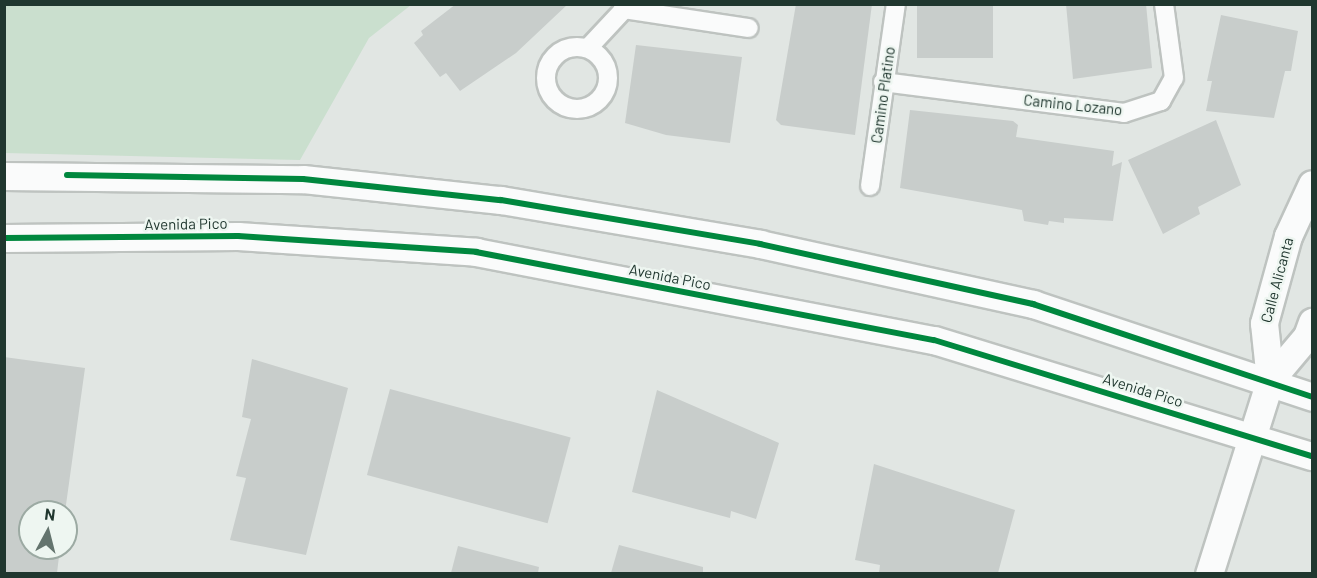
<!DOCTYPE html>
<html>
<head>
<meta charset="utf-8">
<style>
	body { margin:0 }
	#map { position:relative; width:1317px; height:578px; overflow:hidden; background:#e1e6e3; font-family:Barlow,sans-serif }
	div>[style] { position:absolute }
	.green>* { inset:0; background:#cadfce }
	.building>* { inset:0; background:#c8cdcb; transform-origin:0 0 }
	.roads { filter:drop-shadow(2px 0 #bec3c0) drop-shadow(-2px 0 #bec3c0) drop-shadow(0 2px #bec3c0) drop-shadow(0 -2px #bec3c0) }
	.street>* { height:18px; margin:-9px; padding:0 9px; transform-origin:9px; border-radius:9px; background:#fafbfb }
	.street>.ring { margin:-9px; padding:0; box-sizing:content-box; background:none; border:18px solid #fafbfb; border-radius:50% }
	.secondary>* { height:27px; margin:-13.5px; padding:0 13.5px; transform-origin:13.5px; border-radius:13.5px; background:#fafbfb }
	.cycleway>* { height:6px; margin:-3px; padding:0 3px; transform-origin:3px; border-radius:3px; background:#00873e }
	span { translate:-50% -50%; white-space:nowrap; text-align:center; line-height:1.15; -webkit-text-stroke:5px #eef6f1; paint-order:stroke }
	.street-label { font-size:15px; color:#20372f }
	.frame { position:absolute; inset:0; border:6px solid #20372f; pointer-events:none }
	.north { position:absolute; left:18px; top:500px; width:60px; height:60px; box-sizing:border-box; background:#eef6f1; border:2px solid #9caaa3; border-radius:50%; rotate:7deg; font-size:16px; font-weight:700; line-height:24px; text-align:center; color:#20372f }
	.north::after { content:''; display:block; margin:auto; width:21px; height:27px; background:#64746e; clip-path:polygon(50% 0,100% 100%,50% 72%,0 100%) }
</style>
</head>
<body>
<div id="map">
	<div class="green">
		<div style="clip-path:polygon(5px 4px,411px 4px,411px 5px,369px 38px,300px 160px,5px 153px)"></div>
	</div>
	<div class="building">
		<div style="clip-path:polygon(456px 4px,568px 4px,516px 53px,460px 91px,446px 73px,440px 77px,414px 43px,423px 35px,421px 31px)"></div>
		<div style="clip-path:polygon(796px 4px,872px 4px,855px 135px,781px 125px,776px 120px)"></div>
		<div style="left:917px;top:4px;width:76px;height:54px"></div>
		<div style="clip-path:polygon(1066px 4px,1146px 4px,1152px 68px,1073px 79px)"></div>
		<div style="clip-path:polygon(1221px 15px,1298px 31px,1291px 71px,1285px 71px,1274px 118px,1206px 111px,1212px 81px,1207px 81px)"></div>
		<div style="clip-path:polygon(636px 45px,742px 57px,730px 143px,666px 135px,625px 123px)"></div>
		<div style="clip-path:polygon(910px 110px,1013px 121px,1018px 125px,1016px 137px,1114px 151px,1112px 166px,1122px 162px,1113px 221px,1064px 218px,1064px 223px,1049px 221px,1048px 225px,1024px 221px,1022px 210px,900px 188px)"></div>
		<div style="clip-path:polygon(1216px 120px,1241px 185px,1198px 207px,1200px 214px,1163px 234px,1128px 160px)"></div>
		<div style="clip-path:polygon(4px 357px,85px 368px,65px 512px,30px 512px,30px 548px,60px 548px,57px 573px,4px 573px)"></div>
		<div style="clip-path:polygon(252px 359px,348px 388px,306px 555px,230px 540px,246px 478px,236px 476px,251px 419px,242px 417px)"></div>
		<div style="left:390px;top:389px;width:187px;height:89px;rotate:15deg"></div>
		<div style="clip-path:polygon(657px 390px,779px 443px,756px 519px,731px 511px,730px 518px,632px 492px)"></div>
		<div style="clip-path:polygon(874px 464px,1015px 510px,998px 573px,879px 573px,880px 565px,855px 560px)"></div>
		<div style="clip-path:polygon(619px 545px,703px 567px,703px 573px,611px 573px)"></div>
		<div style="clip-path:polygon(458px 546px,539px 567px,538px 573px,451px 573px)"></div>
	</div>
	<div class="roads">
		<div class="street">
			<div style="left:623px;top:9px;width:127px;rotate:8.6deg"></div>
			<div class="ring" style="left:546px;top:47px;width:44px;height:44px"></div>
			<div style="left:588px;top:48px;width:60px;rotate:-47deg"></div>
			<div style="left:883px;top:82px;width:243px;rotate:7.3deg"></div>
			<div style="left:1124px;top:113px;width:39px;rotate:-18deg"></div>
			<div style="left:1161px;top:101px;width:26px;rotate:-61deg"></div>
			<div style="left:1174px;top:78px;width:75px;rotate:-97.7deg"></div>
			<div style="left:870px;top:186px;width:184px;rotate:-81.9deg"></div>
		</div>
		<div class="secondary">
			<div style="left:4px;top:176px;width:299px;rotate:0.6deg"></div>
			<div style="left:303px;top:179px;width:199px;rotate:6.1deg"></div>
			<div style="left:501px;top:200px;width:263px;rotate:9.6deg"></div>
			<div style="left:760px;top:244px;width:280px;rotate:12.4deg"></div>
			<div style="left:1033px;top:304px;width:294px;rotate:18.4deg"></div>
			<div style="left:4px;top:238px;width:234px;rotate:-0.5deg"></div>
			<div style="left:238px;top:236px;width:239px;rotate:3.8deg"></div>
			<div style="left:476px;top:252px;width:466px;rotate:10.9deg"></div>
			<div style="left:934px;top:340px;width:395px;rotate:17.1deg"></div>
			<div style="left:1270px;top:380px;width:57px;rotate:-96deg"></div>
			<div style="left:1264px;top:323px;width:90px;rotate:-74.6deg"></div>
			<div style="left:1288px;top:236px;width:57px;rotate:-65.2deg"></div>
			<div style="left:1209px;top:574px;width:203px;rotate:-72.5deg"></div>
			<div style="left:1270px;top:380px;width:57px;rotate:-49.9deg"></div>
			<div style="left:1307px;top:336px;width:15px;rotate:-70deg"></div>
		</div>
	</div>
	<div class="cycleway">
		<div style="left:67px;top:175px;width:236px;rotate:1deg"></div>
		<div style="left:303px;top:179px;width:199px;rotate:6.1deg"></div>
		<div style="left:501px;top:200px;width:263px;rotate:9.6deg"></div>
		<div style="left:760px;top:244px;width:280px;rotate:12.4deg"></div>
		<div style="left:1033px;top:304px;width:294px;rotate:18.4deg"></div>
		<div style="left:4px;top:238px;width:234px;rotate:-0.5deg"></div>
		<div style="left:238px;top:236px;width:239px;rotate:3.8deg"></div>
		<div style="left:476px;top:252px;width:466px;rotate:10.9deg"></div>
		<div style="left:934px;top:340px;width:395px;rotate:17.1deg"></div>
	</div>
	<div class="street-label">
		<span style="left:883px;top:95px;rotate:-82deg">Camino Platino</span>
		<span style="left:1073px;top:105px;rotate:6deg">Camino Lozano</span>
		<span style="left:186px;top:224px;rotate:-1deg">Avenida Pico</span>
		<span style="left:670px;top:277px;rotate:11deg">Avenida Pico</span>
		<span style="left:1277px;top:280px;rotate:-75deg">Calle Alicanta</span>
		<span style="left:1143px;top:390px;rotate:17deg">Avenida Pico</span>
	</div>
	<div class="frame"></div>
	<div class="north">N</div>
</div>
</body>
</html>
